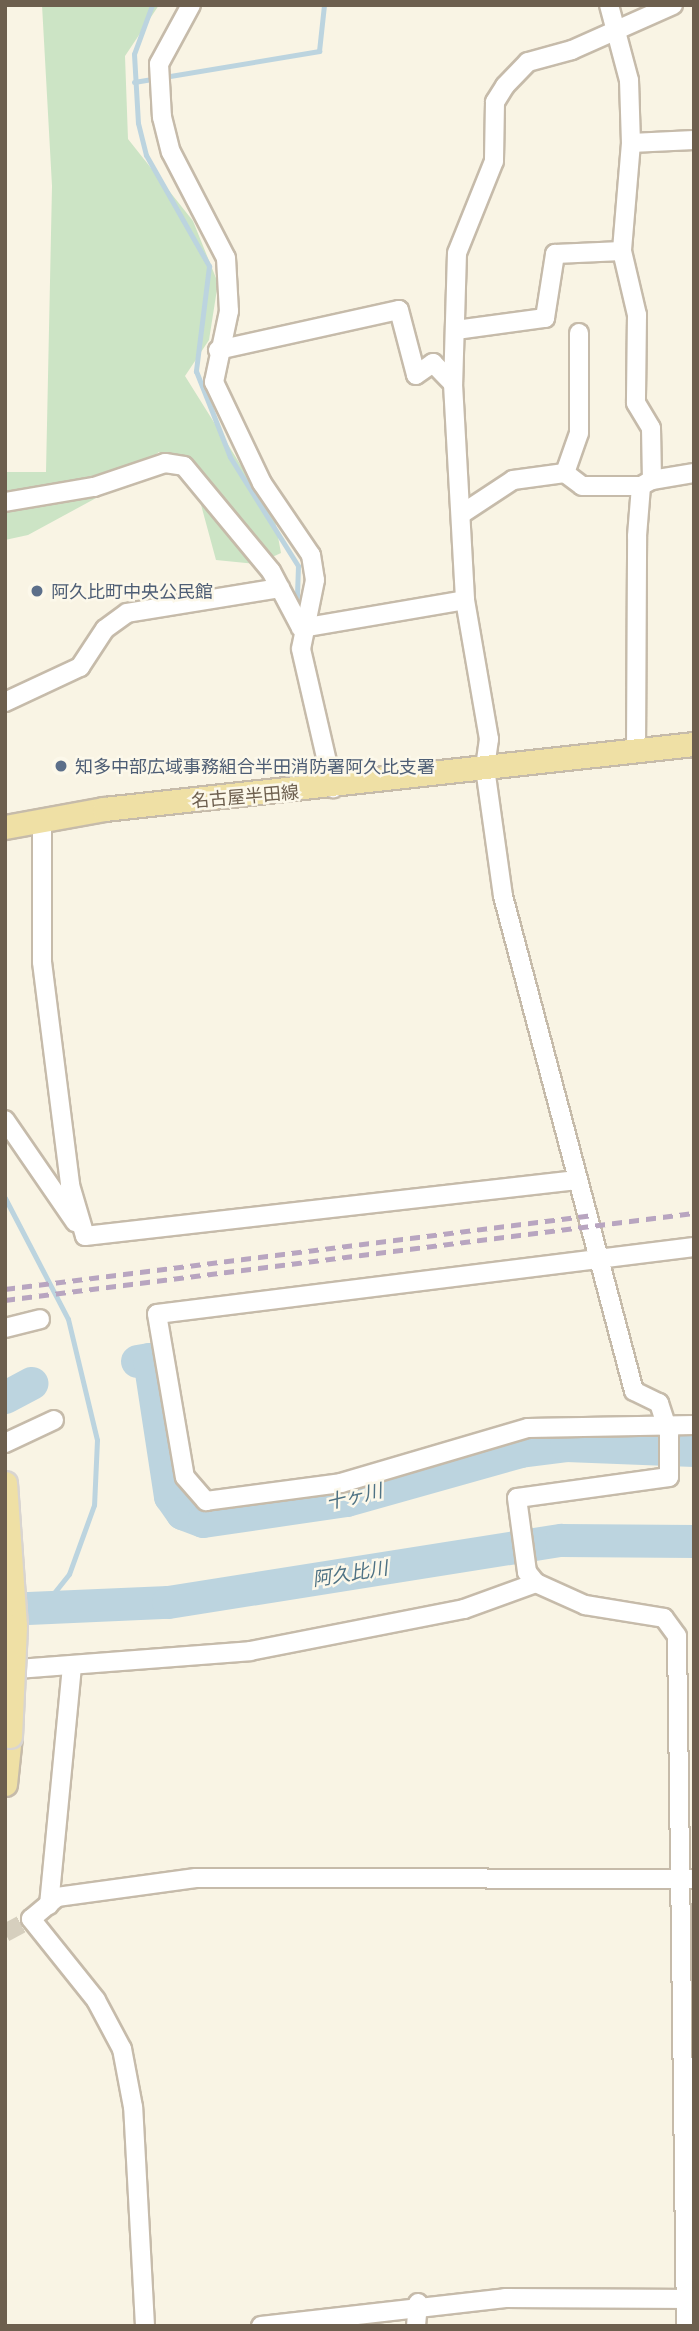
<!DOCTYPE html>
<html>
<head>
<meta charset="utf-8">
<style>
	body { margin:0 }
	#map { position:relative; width:699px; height:2331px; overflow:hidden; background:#f9f4e4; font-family:Lato,"Noto Sans JP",sans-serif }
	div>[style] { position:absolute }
	.green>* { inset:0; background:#cce4c5 }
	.stream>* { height:5px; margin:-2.5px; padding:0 2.5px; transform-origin:2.5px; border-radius:2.5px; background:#bcd4df }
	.river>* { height:33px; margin:-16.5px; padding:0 16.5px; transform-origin:16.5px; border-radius:16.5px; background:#bcd4df }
	.minor-tunnel>* { height:18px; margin-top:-9px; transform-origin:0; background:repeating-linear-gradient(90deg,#d6cfbe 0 18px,transparent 0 27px) }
	.roads { filter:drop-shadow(2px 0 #c6bbaa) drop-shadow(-2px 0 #c6bbaa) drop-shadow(0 2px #c6bbaa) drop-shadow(0 -2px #c6bbaa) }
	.minor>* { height:18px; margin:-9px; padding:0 9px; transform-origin:9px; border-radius:9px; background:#fff }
	.major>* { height:23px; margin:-11.5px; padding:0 11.5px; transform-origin:11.5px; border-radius:11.5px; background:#efe0a5 }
	.rail>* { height:5px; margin-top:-2.5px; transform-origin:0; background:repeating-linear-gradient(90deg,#b8a5c0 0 10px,transparent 0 17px) }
	.bridges { filter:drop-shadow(2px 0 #d9d5d1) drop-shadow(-2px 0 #d9d5d1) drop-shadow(0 2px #d9d5d1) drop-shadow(0 -2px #d9d5d1) }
	.major-bridge>* { height:23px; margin:-11.5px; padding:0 11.5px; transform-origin:11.5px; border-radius:11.5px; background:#efe0a5 }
	.dots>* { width:19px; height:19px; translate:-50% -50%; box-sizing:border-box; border:4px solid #fcf8ea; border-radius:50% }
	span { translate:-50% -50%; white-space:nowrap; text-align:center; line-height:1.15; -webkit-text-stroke:5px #fcf8ea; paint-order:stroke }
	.service-label { font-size:18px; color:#4e5e75 }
	.left { translate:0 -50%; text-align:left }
	.street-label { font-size:18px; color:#6d5f4e }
	.water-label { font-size:19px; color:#4e7284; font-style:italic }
	.frame { position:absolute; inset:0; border:7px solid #6d5f4e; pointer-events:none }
</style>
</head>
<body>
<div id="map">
	<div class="green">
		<div style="clip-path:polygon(42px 5px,159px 5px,125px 56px,128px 139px,193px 221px,218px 283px,209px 340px,185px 376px,275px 520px,281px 553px,257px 564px,216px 560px,197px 490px,159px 452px,98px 497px,28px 535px,5px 540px,5px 472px,46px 472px,52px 186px)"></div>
	</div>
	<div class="stream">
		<div style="left:152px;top:5px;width:52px;rotate:110.2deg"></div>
		<div style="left:134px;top:54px;width:69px;rotate:86.7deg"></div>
		<div style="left:138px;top:123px;width:33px;rotate:76deg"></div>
		<div style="left:146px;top:155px;width:128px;rotate:60.4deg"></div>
		<div style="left:209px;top:266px;width:106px;rotate:97.1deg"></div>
		<div style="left:196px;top:371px;width:92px;rotate:68.4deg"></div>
		<div style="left:230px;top:457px;width:128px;rotate:58deg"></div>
		<div style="left:298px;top:566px;width:36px;rotate:92deg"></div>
		<div style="left:134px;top:82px;width:188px;rotate:-9.5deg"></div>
		<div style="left:319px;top:51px;width:46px;rotate:-83.8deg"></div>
		<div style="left:5px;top:1198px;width:136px;rotate:62.5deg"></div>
		<div style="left:68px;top:1319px;width:124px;rotate:76.5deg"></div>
		<div style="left:97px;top:1440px;width:65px;rotate:92.6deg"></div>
		<div style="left:94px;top:1505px;width:73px;rotate:109.9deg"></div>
		<div style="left:69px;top:1574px;width:43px;rotate:128.5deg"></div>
	</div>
	<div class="river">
		<div style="left:137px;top:1361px;width:12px;rotate:-9deg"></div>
		<div style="left:149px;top:1359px;width:139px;rotate:81.3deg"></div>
		<div style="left:170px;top:1496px;width:21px;rotate:55deg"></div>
		<div style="left:182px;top:1513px;width:22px;rotate:21deg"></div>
		<div style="left:203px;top:1521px;width:145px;rotate:-8.4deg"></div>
		<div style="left:346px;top:1500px;width:181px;rotate:-15.7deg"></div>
		<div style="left:520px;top:1451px;width:46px;rotate:-7.4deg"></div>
		<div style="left:566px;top:1445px;width:128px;rotate:2.2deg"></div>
		<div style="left:5px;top:1397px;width:30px;rotate:-28deg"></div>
		<div style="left:5px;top:1609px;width:163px;rotate:-2.5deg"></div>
		<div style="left:168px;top:1602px;width:398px;rotate:-9deg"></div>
		<div style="left:561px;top:1540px;width:133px;rotate:0.4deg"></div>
	</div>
	<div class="minor-tunnel">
		<div style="left:5px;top:1933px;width:30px;rotate:-28deg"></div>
	</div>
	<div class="roads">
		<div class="minor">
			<div style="left:191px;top:5px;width:67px;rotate:118.5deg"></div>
			<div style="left:159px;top:64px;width:53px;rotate:86.8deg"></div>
			<div style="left:162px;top:117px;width:36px;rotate:76deg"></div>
			<div style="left:171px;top:152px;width:119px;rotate:62.6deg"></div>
			<div style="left:226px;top:258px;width:53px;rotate:86.8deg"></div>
			<div style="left:229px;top:311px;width:73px;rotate:101.9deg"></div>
			<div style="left:214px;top:382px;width:112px;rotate:64.6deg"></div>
			<div style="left:262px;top:483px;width:87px;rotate:55.8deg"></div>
			<div style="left:311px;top:555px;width:25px;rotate:81deg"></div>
			<div style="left:315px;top:580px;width:70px;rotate:101.5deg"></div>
			<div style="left:301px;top:649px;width:143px;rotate:77deg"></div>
			<div style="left:609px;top:5px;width:78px;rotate:75.1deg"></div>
			<div style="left:629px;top:80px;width:63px;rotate:88.2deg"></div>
			<div style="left:673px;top:5px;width:111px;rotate:156deg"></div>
			<div style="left:572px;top:50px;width:46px;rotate:164.7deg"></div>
			<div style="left:528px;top:62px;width:33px;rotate:134deg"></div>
			<div style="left:505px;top:86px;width:19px;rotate:122deg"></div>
			<div style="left:495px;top:102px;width:59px;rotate:91deg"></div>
			<div style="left:494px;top:161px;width:99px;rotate:111.9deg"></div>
			<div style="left:457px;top:253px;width:131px;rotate:91.7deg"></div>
			<div style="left:453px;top:384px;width:216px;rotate:86.8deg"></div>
			<div style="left:465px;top:600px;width:141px;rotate:80.2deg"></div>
			<div style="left:489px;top:739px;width:29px;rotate:98deg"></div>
			<div style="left:485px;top:768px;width:129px;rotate:82deg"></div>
			<div style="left:503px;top:896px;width:512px;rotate:75.18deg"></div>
			<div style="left:634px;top:1391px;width:28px;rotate:26deg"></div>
			<div style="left:659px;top:1403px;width:33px;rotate:72deg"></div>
			<div style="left:669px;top:1434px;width:43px;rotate:90deg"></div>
			<div style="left:669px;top:1477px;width:153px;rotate:172.1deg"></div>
			<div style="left:517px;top:1498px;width:75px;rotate:82.3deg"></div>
			<div style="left:527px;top:1572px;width:14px;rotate:51deg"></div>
			<div style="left:536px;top:1583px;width:54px;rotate:24.2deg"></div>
			<div style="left:585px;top:1605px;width:80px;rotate:9.3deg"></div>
			<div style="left:664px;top:1618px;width:22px;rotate:54deg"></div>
			<div style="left:677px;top:1636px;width:690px;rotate:89.25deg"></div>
			<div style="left:694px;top:140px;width:63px;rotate:177.3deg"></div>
			<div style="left:631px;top:143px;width:108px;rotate:94.8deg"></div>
			<div style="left:622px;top:251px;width:66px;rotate:76.8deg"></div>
			<div style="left:637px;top:315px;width:88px;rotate:90.7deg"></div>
			<div style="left:636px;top:403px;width:29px;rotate:59deg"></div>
			<div style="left:651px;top:428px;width:52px;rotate:88.9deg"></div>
			<div style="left:652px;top:480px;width:43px;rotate:-9.5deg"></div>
			<div style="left:456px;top:330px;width:90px;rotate:-7.7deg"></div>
			<div style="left:545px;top:318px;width:65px;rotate:-81.1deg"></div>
			<div style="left:555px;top:254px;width:67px;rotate:-2.6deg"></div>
			<div style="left:218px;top:350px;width:185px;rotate:-12.5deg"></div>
			<div style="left:399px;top:310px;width:67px;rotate:75.3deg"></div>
			<div style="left:416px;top:375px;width:21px;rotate:-35deg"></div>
			<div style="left:433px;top:363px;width:29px;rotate:46deg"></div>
			<div style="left:565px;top:473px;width:21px;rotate:37deg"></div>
			<div style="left:582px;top:486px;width:59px"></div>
			<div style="left:5px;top:502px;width:90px;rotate:-9.6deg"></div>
			<div style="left:94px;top:487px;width:75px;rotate:-18.7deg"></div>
			<div style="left:165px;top:463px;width:19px;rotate:9deg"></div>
			<div style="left:184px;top:466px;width:136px;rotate:50.4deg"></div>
			<div style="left:271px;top:571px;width:64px;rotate:62.2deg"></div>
			<div style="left:463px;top:513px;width:60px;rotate:-33.4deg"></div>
			<div style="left:513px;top:480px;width:52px;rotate:-7.7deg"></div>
			<div style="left:565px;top:473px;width:42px;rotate:-70.7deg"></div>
			<div style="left:579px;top:433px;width:100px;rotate:-90deg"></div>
			<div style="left:301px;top:628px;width:166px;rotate:-9.7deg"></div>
			<div style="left:5px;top:702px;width:83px;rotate:-25deg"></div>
			<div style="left:80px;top:667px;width:45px;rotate:-56.7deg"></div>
			<div style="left:105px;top:629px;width:27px;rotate:-36deg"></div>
			<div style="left:127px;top:613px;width:155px;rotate:-9.3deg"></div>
			<div style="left:636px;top:750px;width:214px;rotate:-89.7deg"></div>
			<div style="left:637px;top:536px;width:50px;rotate:-85.4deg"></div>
			<div style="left:641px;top:486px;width:13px;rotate:-29deg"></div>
			<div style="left:42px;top:821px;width:141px;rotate:90deg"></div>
			<div style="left:42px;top:962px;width:225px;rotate:82.8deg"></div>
			<div style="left:70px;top:1185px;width:53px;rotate:73.6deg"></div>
			<div style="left:85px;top:1236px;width:493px;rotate:-6.5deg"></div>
			<div style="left:5px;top:1120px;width:124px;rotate:55.5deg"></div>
			<div style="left:694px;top:1247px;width:541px;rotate:172.89deg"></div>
			<div style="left:157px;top:1314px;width:165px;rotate:80.3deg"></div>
			<div style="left:185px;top:1477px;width:32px;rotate:49deg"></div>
			<div style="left:206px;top:1501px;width:136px;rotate:-7.6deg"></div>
			<div style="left:341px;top:1483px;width:195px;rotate:-16.4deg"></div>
			<div style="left:528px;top:1428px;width:166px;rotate:-1deg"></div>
			<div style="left:5px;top:1328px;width:36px;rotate:-14deg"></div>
			<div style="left:5px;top:1443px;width:54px;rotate:-25.1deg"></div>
			<div style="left:5px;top:1670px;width:246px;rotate:-4.4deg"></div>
			<div style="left:250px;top:1651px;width:218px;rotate:-11.1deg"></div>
			<div style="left:464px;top:1609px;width:77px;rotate:-19.9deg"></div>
			<div style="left:49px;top:1905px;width:240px;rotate:-84.5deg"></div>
			<div style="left:145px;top:2326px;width:219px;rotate:-93.1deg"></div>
			<div style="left:133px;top:2107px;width:59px;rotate:-100.7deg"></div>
			<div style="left:122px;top:2049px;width:55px;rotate:-118deg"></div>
			<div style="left:96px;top:2000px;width:104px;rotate:-128.7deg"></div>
			<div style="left:31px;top:1919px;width:34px;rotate:-40deg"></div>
			<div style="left:57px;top:1897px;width:140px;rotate:-7.8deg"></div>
			<div style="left:196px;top:1878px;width:498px;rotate:0.1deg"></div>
			<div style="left:261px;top:2326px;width:246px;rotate:-6.5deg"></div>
			<div style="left:505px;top:2298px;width:189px;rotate:0.3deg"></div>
			<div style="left:416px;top:2326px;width:23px;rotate:-85deg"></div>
		</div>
		<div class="major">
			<div style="left:5px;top:827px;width:101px;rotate:-10.3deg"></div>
			<div style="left:104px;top:809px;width:594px;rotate:-6.29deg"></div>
			<div style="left:5px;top:1784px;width:48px;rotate:-84.1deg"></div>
		</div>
	</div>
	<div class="rail">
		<div style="left:5px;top:1289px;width:593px;rotate:-7.17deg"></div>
		<div style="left:5px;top:1300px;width:694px;rotate:-7.2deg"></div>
	</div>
	<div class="bridges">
		<div class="major-bridge">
			<div style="left:5px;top:1483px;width:143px;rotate:86deg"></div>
			<div style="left:15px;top:1626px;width:110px;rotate:92.6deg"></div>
		</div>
	</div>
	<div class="dots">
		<div style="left:37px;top:591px;background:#5c6f8a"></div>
		<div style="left:61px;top:766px;background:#5c6f8a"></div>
	</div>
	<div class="service-label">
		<span class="left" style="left:51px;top:591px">阿久比町中央公民館</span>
		<span class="left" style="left:75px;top:766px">知多中部広域事務組合半田消防署阿久比支署</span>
	</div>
	<div class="street-label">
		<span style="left:245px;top:796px;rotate:-5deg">名古屋半田線</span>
	</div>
	<div class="water-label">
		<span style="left:354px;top:1496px;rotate:-13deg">十ヶ川</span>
		<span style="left:350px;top:1573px;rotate:-9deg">阿久比川</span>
	</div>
	<div class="frame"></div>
</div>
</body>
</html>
